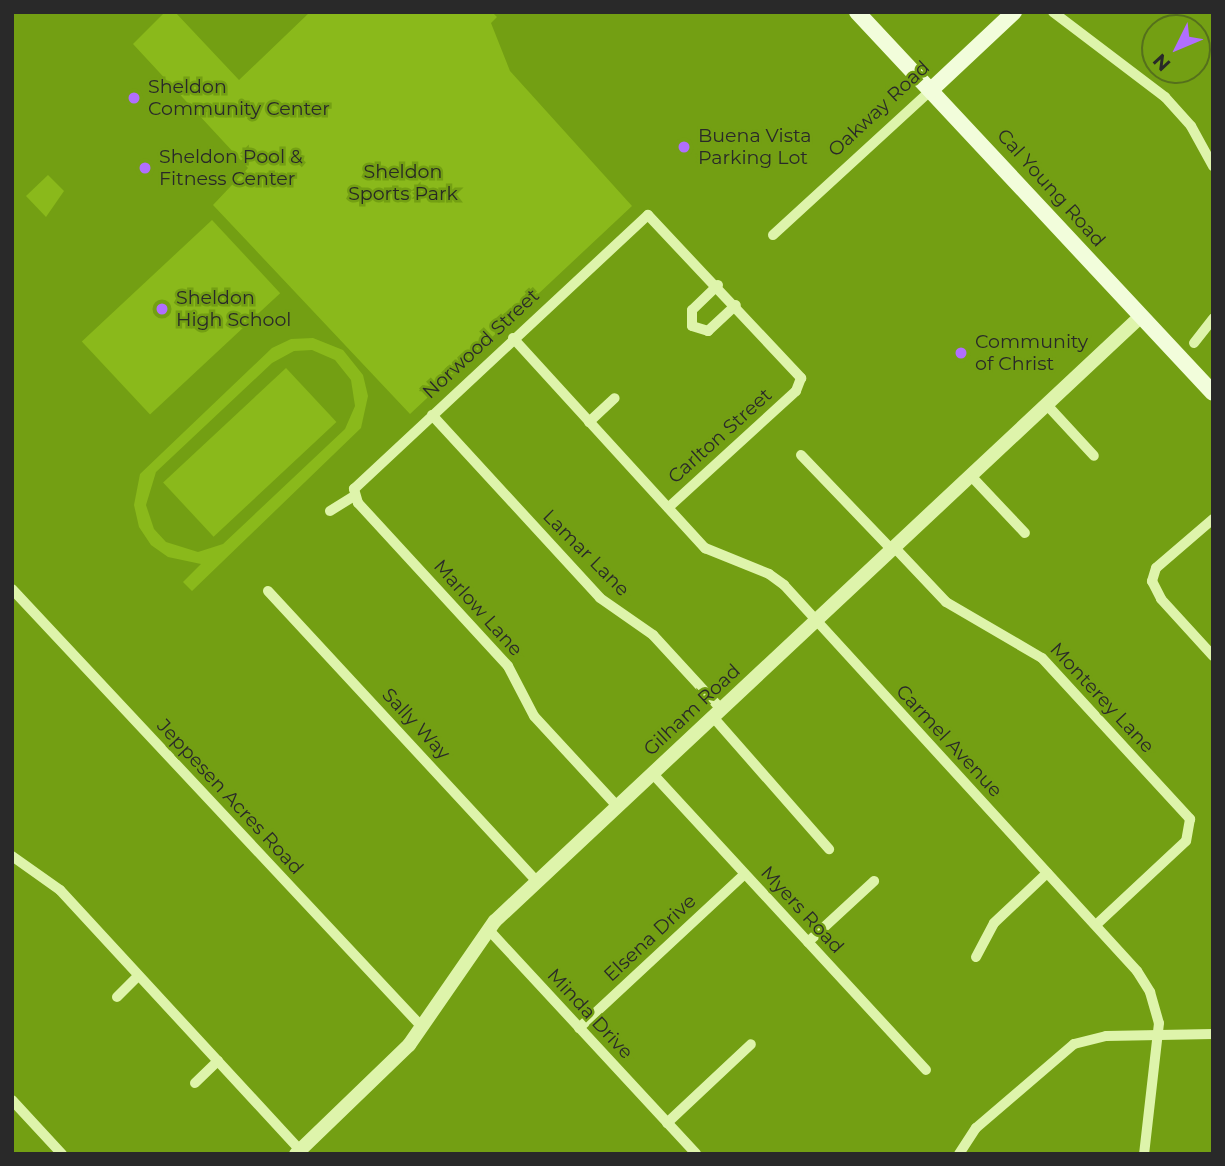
<!DOCTYPE html>
<html>
<head>
<meta charset="utf-8">
<style>
	body { margin:0 }
	#map { position:relative; width:1225px; height:1166px; overflow:hidden; background:#739f13; font-family:Montserrat,sans-serif }
	div>[style] { position:absolute }
	.green>* { inset:0; background:#8ab91b; transform-origin:0 0 }
	.minor>* { height:10px; margin:-5px; padding:0 5px; transform-origin:5px; border-radius:5px; background:#def4ab }
	.tertiary>* { height:14px; margin:-7px; padding:0 7px; transform-origin:7px; border-radius:7px; background:#def4ab }
	.secondary>* { height:16px; margin:-8px; padding:0 8px; transform-origin:8px; border-radius:8px; background:#f2fddb }
	.dots>* { width:19px; height:19px; translate:-50% -50%; box-sizing:border-box; border:4px solid #739f13; border-radius:50% }
	span { translate:-50% -50%; white-space:nowrap; text-align:center; line-height:1.15; -webkit-text-stroke:5px #739f13; paint-order:stroke }
	.poi-label { font-size:19px; color:#292929 }
	.left { translate:0 -50%; text-align:left }
	.street-label { font-size:19px; color:#292929 }
	.park-label { font-size:19px; color:#272924 }
	.frame { position:absolute; inset:0; border:14px solid #292929; pointer-events:none }
	.north { position:absolute; left:1141px; top:14px; width:70px; height:70px; box-sizing:border-box; background:#739f13; border:2px solid #55701c; border-radius:50%; rotate:227deg; font-size:19px; font-weight:700; line-height:28px; text-align:center; color:#292929 }
	.north::after { content:''; display:block; margin:auto; width:24px; height:32px; background:#b16eff; clip-path:polygon(50% 0,100% 100%,50% 72%,0 100%) }
</style>
</head>
<body>
<div id="map">
	<div class="green">
		<div style="clip-path:polygon(165px 12px,175px 12px,239px 80px,310px 12px,492px 12px,497px 17px,491px 23px,510px 71px,632px 206px,410px 414px,213px 205px,248px 168px,133px 44px)"></div>
		<div style="clip-path:polygon(48px 175px,64px 191px,46px 217px,26px 196px)"></div>
		<div style="left:212px;top:220px;width:100px;height:178px;rotate:47deg"></div>
		<div style="clip-path:polygon(evenodd,313px 338px,343px 350px,363px 375px,368px 396px,361px 428px,192px 591px,183px 582px,201px 564px,168px 557px,151px 545px,139px 527px,134px 505px,140px 474px,272px 348px,291px 339px,313px 338px,312px 350px,335px 360px,351px 380px,355px 406px,345px 429px,223px 544px,198px 552px,166px 542px,154px 529px,146px 505px,156px 472px,272px 363px,294px 351px,312px 350px)"></div>
		<div style="left:286px;top:368px;width:74px;height:168px;rotate:47deg"></div>
	</div>
	<div class="minor">
		<div style="left:1053px;top:12px;width:141px;rotate:37.2deg"></div>
		<div style="left:1165px;top:97px;width:39px;rotate:48deg"></div>
		<div style="left:1191px;top:126px;width:46px;rotate:61.2deg"></div>
		<div style="left:773px;top:235px;width:214px;rotate:-42.5deg"></div>
		<div style="left:718px;top:285px;width:36px;rotate:136deg"></div>
		<div style="left:692px;top:310px;width:16px;rotate:90deg"></div>
		<div style="left:692px;top:326px;width:17px;rotate:17deg"></div>
		<div style="left:708px;top:331px;width:38px;rotate:-43deg"></div>
		<div style="left:513px;top:338px;width:285px;rotate:47.6deg"></div>
		<div style="left:705px;top:548px;width:69px;rotate:22.1deg"></div>
		<div style="left:769px;top:574px;width:19px;rotate:36deg"></div>
		<div style="left:784px;top:585px;width:523px;rotate:47.56deg"></div>
		<div style="left:1137px;top:971px;width:25px;rotate:58deg"></div>
		<div style="left:1150px;top:992px;width:32px;rotate:74deg"></div>
		<div style="left:1159px;top:1023px;width:132px;rotate:96.5deg"></div>
		<div style="left:1194px;top:343px;width:31px;rotate:-52deg"></div>
		<div style="left:1047px;top:405px;width:69px;rotate:47.3deg"></div>
		<div style="left:432px;top:415px;width:248px;rotate:47.4deg"></div>
		<div style="left:600px;top:598px;width:65px;rotate:34.9deg"></div>
		<div style="left:653px;top:635px;width:100px;rotate:47.4deg"></div>
		<div style="left:589px;top:422px;width:35px;rotate:-43deg"></div>
		<div style="left:801px;top:455px;width:133px;rotate:46.2deg"></div>
		<div style="left:972px;top:477px;width:77px;rotate:46.6deg"></div>
		<div style="left:330px;top:511px;width:28px;rotate:-32deg"></div>
		<div style="left:1213px;top:519px;width:75px;rotate:139.3deg"></div>
		<div style="left:1156px;top:568px;width:14px;rotate:107deg"></div>
		<div style="left:1152px;top:581px;width:20px;rotate:63deg"></div>
		<div style="left:1161px;top:599px;width:77px;rotate:47.6deg"></div>
		<div style="left:895px;top:548px;width:74px;rotate:46.6deg"></div>
		<div style="left:946px;top:602px;width:111px;rotate:30.3deg"></div>
		<div style="left:1042px;top:658px;width:219px;rotate:47.4deg"></div>
		<div style="left:1190px;top:819px;width:22px;rotate:100deg"></div>
		<div style="left:1186px;top:841px;width:123px;rotate:137deg"></div>
		<div style="left:12px;top:589px;width:600px;rotate:46.89deg"></div>
		<div style="left:268px;top:591px;width:396px;rotate:47.2deg"></div>
		<div style="left:713px;top:717px;width:176px;rotate:48.7deg"></div>
		<div style="left:652px;top:773px;width:404px;rotate:47.3deg"></div>
		<div style="left:617px;top:806px;width:122px;rotate:-132.7deg"></div>
		<div style="left:534px;top:716px;width:56px;rotate:-117.5deg"></div>
		<div style="left:508px;top:666px;width:222px;rotate:-132.6deg"></div>
		<div style="left:358px;top:503px;width:15px;rotate:-106deg"></div>
		<div style="left:354px;top:489px;width:402px;rotate:-43deg"></div>
		<div style="left:648px;top:215px;width:224px;rotate:46.8deg"></div>
		<div style="left:801px;top:378px;width:14px;rotate:111deg"></div>
		<div style="left:796px;top:391px;width:173px;rotate:137.6deg"></div>
		<div style="left:12px;top:856px;width:59px;rotate:35.3deg"></div>
		<div style="left:60px;top:890px;width:354px;rotate:47.3deg"></div>
		<div style="left:488px;top:929px;width:306px;rotate:47.2deg"></div>
		<div style="left:808px;top:942px;width:90px;rotate:-42.7deg"></div>
		<div style="left:976px;top:957px;width:38px;rotate:-62deg"></div>
		<div style="left:994px;top:923px;width:73px;rotate:-43.3deg"></div>
		<div style="left:117px;top:997px;width:30px;rotate:-45deg"></div>
		<div style="left:579px;top:1028px;width:226px;rotate:-42.9deg"></div>
		<div style="left:195px;top:1083px;width:32px;rotate:-44deg"></div>
		<div style="left:12px;top:1100px;width:74px;rotate:47.2deg"></div>
		<div style="left:667px;top:1123px;width:115px;rotate:-43.2deg"></div>
		<div style="left:959px;top:1154px;width:31px;rotate:-57deg"></div>
		<div style="left:976px;top:1128px;width:129px;rotate:-40.6deg"></div>
		<div style="left:1074px;top:1044px;width:33px;rotate:-14deg"></div>
		<div style="left:1106px;top:1036px;width:107px;rotate:-1.1deg"></div>
	</div>
	<div class="tertiary">
		<div style="left:296px;top:1154px;width:157px;rotate:-44deg"></div>
		<div style="left:409px;top:1045px;width:151px;rotate:-55.3deg"></div>
		<div style="left:495px;top:921px;width:885px;rotate:-43.12deg"></div>
	</div>
	<div class="secondary">
		<div style="left:857px;top:12px;width:521px;rotate:46.94deg"></div>
		<div style="left:931px;top:90px;width:114px;rotate:-43.2deg"></div>
	</div>
	<div class="dots">
		<div style="left:134px;top:98px;background:#b16eff"></div>
		<div style="left:684px;top:147px;background:#b16eff"></div>
		<div style="left:145px;top:168px;background:#b16eff"></div>
		<div style="left:162px;top:309px;background:#b16eff"></div>
		<div style="left:961px;top:353px;background:#b16eff"></div>
	</div>
	<div class="poi-label">
		<span class="left" style="left:148px;top:98px">Sheldon<br>Community Center</span>
		<span class="left" style="left:698px;top:147px">Buena Vista<br>Parking Lot</span>
		<span class="left" style="left:159px;top:168px">Sheldon Pool &amp;<br>Fitness Center</span>
		<span class="left" style="left:176px;top:309px">Sheldon<br>High School</span>
		<span class="left" style="left:975px;top:353px">Community<br>of Christ</span>
	</div>
	<div class="street-label">
		<span style="left:879px;top:109px;rotate:-43deg">Oakway Road</span>
		<span style="left:1051px;top:188px;rotate:48deg">Cal Young Road</span>
		<span style="left:481px;top:344px;rotate:-43deg">Norwood Street</span>
		<span style="left:720px;top:436px;rotate:-42deg">Carlton Street</span>
		<span style="left:586px;top:553px;rotate:45deg">Lamar Lane</span>
		<span style="left:478px;top:608px;rotate:48deg">Marlow Lane</span>
		<span style="left:1102px;top:698px;rotate:47deg">Monterey Lane</span>
		<span style="left:692px;top:710px;rotate:-43deg">Gilham Road</span>
		<span style="left:416px;top:724px;rotate:47deg">Sally Way</span>
		<span style="left:949px;top:741px;rotate:47deg">Carmel Avenue</span>
		<span style="left:230px;top:797px;rotate:47deg">Jeppesen Acres Road</span>
		<span style="left:802px;top:910px;rotate:47deg">Myers Road</span>
		<span style="left:650px;top:938px;rotate:-43deg">Elsena Drive</span>
		<span style="left:590px;top:1014px;rotate:47deg">Minda Drive</span>
	</div>
	<div class="park-label">
		<span style="left:403px;top:183px">Sheldon<br>Sports Park</span>
	</div>
	<div class="frame"></div>
	<div class="north">N</div>
</div>
</body>
</html>
